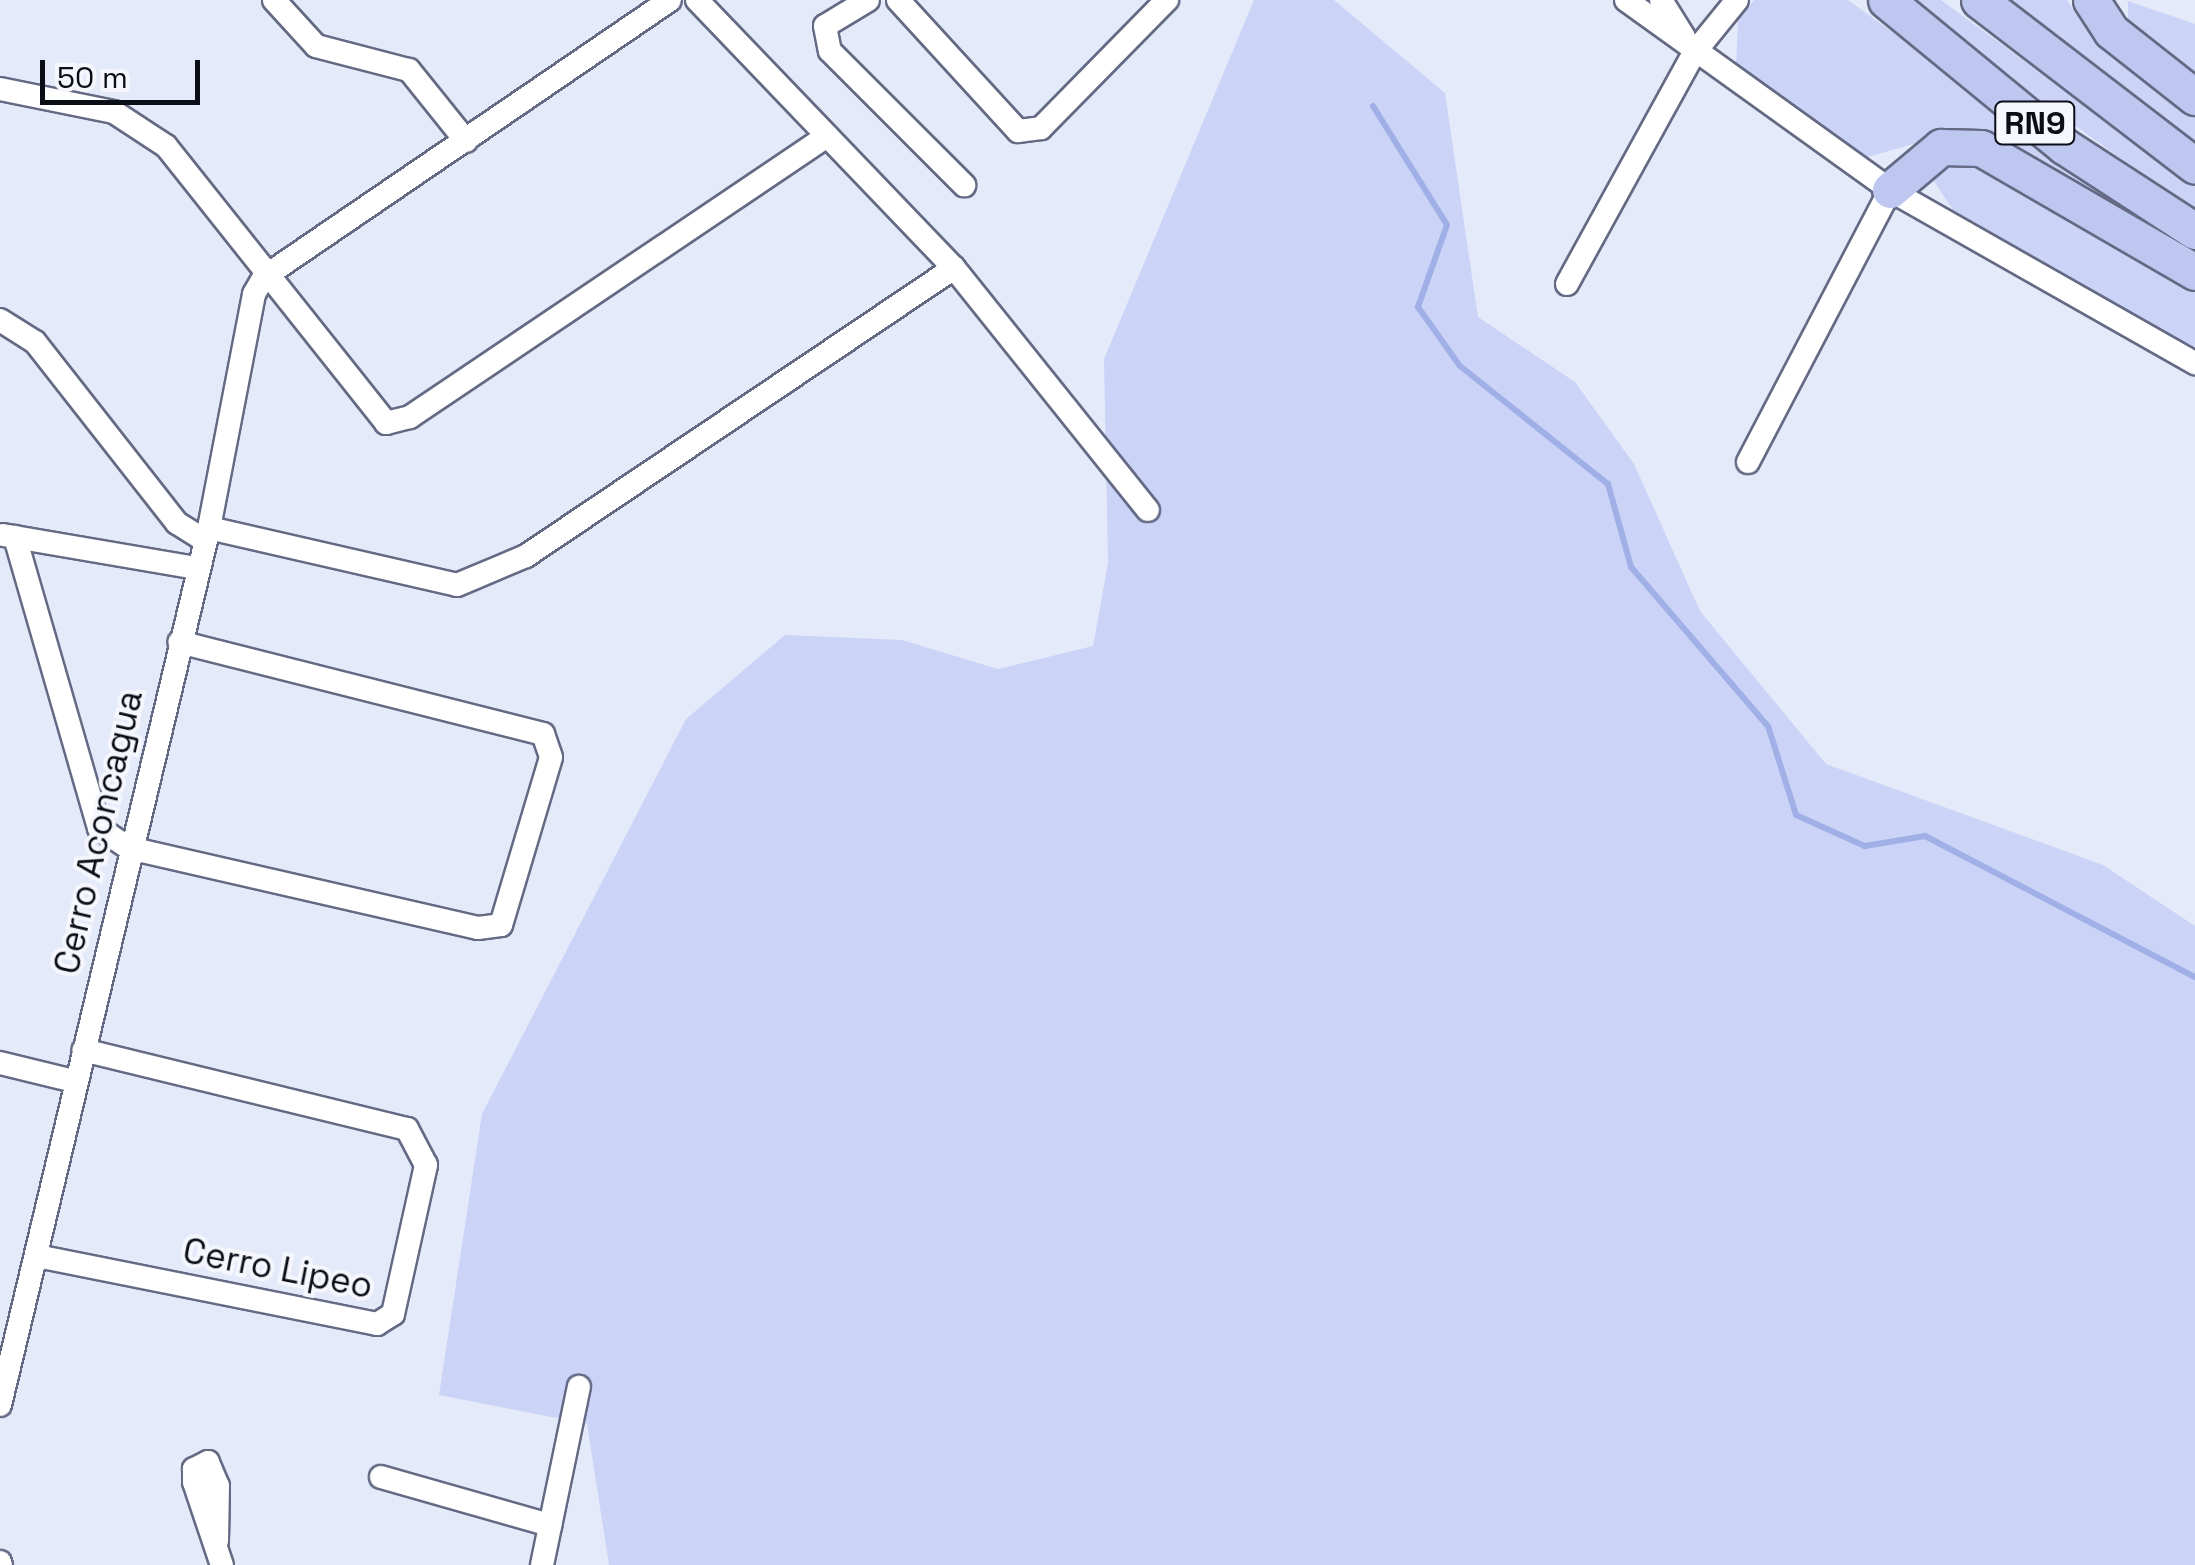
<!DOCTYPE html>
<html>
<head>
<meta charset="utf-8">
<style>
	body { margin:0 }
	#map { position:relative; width:2195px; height:1565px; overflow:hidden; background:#e5eafb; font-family:"Space Grotesk",sans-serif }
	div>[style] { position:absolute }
	.green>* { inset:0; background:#cbd4f6 }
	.stream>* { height:6px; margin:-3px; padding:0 3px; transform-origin:3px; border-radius:3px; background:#a1afe7 }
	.roads { filter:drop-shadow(2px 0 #646a84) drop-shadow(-2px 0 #646a84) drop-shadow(0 2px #646a84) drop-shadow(0 -2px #646a84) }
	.minor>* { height:22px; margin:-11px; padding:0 11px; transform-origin:11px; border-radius:11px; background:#fff }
	.highway>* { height:35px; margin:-17.5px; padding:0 17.5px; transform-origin:17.5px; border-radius:17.5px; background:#bdc7ef }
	span { translate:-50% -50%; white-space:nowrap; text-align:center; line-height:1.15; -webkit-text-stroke:8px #f6f7fd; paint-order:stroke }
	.shield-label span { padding:2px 8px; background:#f6f7fd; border:2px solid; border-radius:8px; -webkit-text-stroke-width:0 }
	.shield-label { font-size:32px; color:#0b0d17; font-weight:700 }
	.street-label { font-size:35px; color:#0b0d17 }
	.scale { position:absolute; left:40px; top:60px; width:160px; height:45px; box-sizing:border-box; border:5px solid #0b0d17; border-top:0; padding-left:12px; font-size:30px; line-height:35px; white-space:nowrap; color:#0b0d17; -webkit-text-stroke:8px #f6f7fd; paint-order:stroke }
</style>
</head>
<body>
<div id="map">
	<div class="green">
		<div style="clip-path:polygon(1254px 0,1334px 0,1445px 93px,1478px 317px,1575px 382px,1634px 464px,1700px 611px,1826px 764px,2103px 865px,2195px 926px,2195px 1565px,609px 1565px,587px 1424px,439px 1395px,482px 1114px,686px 719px,785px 635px,902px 640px,998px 669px,1093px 646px,1108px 563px,1104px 359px)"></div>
		<div style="clip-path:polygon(1754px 0,1848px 0,2195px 251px,2195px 266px,1948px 134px,1868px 157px,1842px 149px,1736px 64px,1738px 20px)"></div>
		<div style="clip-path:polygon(1900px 0,1941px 0,2195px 186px,2195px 212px)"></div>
		<div style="clip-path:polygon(1993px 0,2067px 0,2083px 25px,2195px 115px,2195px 142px)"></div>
		<div style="clip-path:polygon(2128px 1px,2195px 24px,2195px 78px,2128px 27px)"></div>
		<div style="clip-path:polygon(1957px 157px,2000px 167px,2195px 283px,2195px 347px,1962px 224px,1928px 172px)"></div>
	</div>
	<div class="stream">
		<div style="left:1373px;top:106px;width:140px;rotate:58.1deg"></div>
		<div style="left:1447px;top:225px;width:87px;rotate:109.5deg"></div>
		<div style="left:1418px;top:307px;width:72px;rotate:54.6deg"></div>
		<div style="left:1460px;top:366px;width:189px;rotate:38.6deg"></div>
		<div style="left:1608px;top:484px;width:86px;rotate:74.5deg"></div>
		<div style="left:1631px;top:567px;width:210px;rotate:49.3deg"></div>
		<div style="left:1768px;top:726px;width:93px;rotate:72.5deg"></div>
		<div style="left:1796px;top:815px;width:76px;rotate:24.2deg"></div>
		<div style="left:1865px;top:846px;width:61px;rotate:-9.5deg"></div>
		<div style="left:1925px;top:836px;width:305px;rotate:27.6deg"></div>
	</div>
	<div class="roads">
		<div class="minor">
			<div style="left:274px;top:0;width:62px;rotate:47.6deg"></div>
			<div style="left:316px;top:46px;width:96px;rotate:14.5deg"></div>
			<div style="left:409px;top:70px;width:91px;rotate:51.2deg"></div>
			<div style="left:697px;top:0;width:371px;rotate:46.2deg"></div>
			<div style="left:954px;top:268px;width:310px;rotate:51.3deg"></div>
			<div style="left:868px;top:0;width:50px;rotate:148.8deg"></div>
			<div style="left:825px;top:26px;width:25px;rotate:79deg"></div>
			<div style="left:830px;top:51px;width:190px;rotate:45deg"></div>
			<div style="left:898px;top:0;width:178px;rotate:47.5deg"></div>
			<div style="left:1018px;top:131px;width:23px;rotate:-7deg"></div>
			<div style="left:1041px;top:128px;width:180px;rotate:-45.5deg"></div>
			<div style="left:1626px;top:0;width:325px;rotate:35.7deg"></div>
			<div style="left:1890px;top:190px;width:351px;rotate:29.6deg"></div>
			<div style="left:1661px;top:0;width:44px;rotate:58.1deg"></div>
			<div style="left:0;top:89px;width:116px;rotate:11.4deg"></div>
			<div style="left:114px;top:112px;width:62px;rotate:33.2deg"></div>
			<div style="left:166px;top:146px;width:354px;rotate:51.5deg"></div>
			<div style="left:386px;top:423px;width:25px;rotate:-14deg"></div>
			<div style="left:410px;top:417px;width:503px;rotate:-33.97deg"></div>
			<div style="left:1567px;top:284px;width:264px;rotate:-61.2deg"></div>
			<div style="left:1694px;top:53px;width:68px;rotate:-50.9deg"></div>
			<div style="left:0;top:320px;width:41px;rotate:32.2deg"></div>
			<div style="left:35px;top:342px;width:230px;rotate:51.9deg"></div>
			<div style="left:177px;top:523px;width:32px;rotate:32deg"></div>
			<div style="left:1748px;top:462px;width:307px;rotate:-62.4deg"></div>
			<div style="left:209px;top:528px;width:254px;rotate:12.9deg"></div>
			<div style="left:457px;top:585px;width:75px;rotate:-22.8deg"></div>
			<div style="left:526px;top:556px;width:516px;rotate:-33.94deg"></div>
			<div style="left:3px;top:535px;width:196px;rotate:9.7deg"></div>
			<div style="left:15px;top:537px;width:303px;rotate:73.9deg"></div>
			<div style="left:99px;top:828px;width:36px;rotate:34deg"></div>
			<div style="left:129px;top:848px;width:358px;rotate:12.9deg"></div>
			<div style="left:478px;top:928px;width:23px;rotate:-7deg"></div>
			<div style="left:501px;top:925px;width:175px;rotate:-73.4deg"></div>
			<div style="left:551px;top:757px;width:24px;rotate:-109deg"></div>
			<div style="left:543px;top:734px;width:375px;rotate:-165.8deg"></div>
			<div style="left:0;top:1063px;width:76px;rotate:13.7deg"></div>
			<div style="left:37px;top:1256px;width:347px;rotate:11.3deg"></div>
			<div style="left:377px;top:1324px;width:19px;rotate:-32deg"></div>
			<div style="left:393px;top:1314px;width:153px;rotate:-77.5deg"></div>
			<div style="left:426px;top:1165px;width:41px;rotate:-117.8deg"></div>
			<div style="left:407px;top:1129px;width:333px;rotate:-166.3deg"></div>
			<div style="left:0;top:1405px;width:902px;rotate:-76.6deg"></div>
			<div style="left:209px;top:528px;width:238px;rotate:-79.1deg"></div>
			<div style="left:254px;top:294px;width:20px;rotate:-60deg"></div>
			<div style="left:264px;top:277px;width:491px;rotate:-34.3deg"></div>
			<div style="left:381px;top:1477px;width:176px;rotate:15.9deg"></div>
			<div style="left:217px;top:1541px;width:55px;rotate:-89deg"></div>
			<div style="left:218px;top:1486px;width:26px;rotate:-113deg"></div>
			<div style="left:208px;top:1462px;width:16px;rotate:153deg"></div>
			<div style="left:194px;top:1469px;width:13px;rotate:90deg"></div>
			<div style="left:194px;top:1482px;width:88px;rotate:71.4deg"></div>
			<div style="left:0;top:1562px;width:3px;rotate:72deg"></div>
			<div style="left:542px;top:1565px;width:182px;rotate:-78.3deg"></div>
		</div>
		<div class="highway">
			<div style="left:1886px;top:0;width:230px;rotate:39.4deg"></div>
			<div style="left:2064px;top:146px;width:156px;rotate:33deg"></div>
			<div style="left:1979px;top:0;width:272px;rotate:37.5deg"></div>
			<div style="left:2091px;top:0;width:37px;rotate:57deg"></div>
			<div style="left:2111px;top:31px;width:107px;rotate:38.2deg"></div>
			<div style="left:1890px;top:190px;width:67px;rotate:-40.1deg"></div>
			<div style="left:1941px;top:147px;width:40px;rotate:1.4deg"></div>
			<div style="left:1981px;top:148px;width:247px;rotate:30.1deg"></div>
		</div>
	</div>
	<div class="shield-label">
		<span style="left:2035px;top:123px">RN9</span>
	</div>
	<div class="street-label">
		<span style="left:98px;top:832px;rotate:-77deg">Cerro Aconcagua</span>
		<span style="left:278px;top:1268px;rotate:11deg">Cerro Lipeo</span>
	</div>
	<div class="scale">50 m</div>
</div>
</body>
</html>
